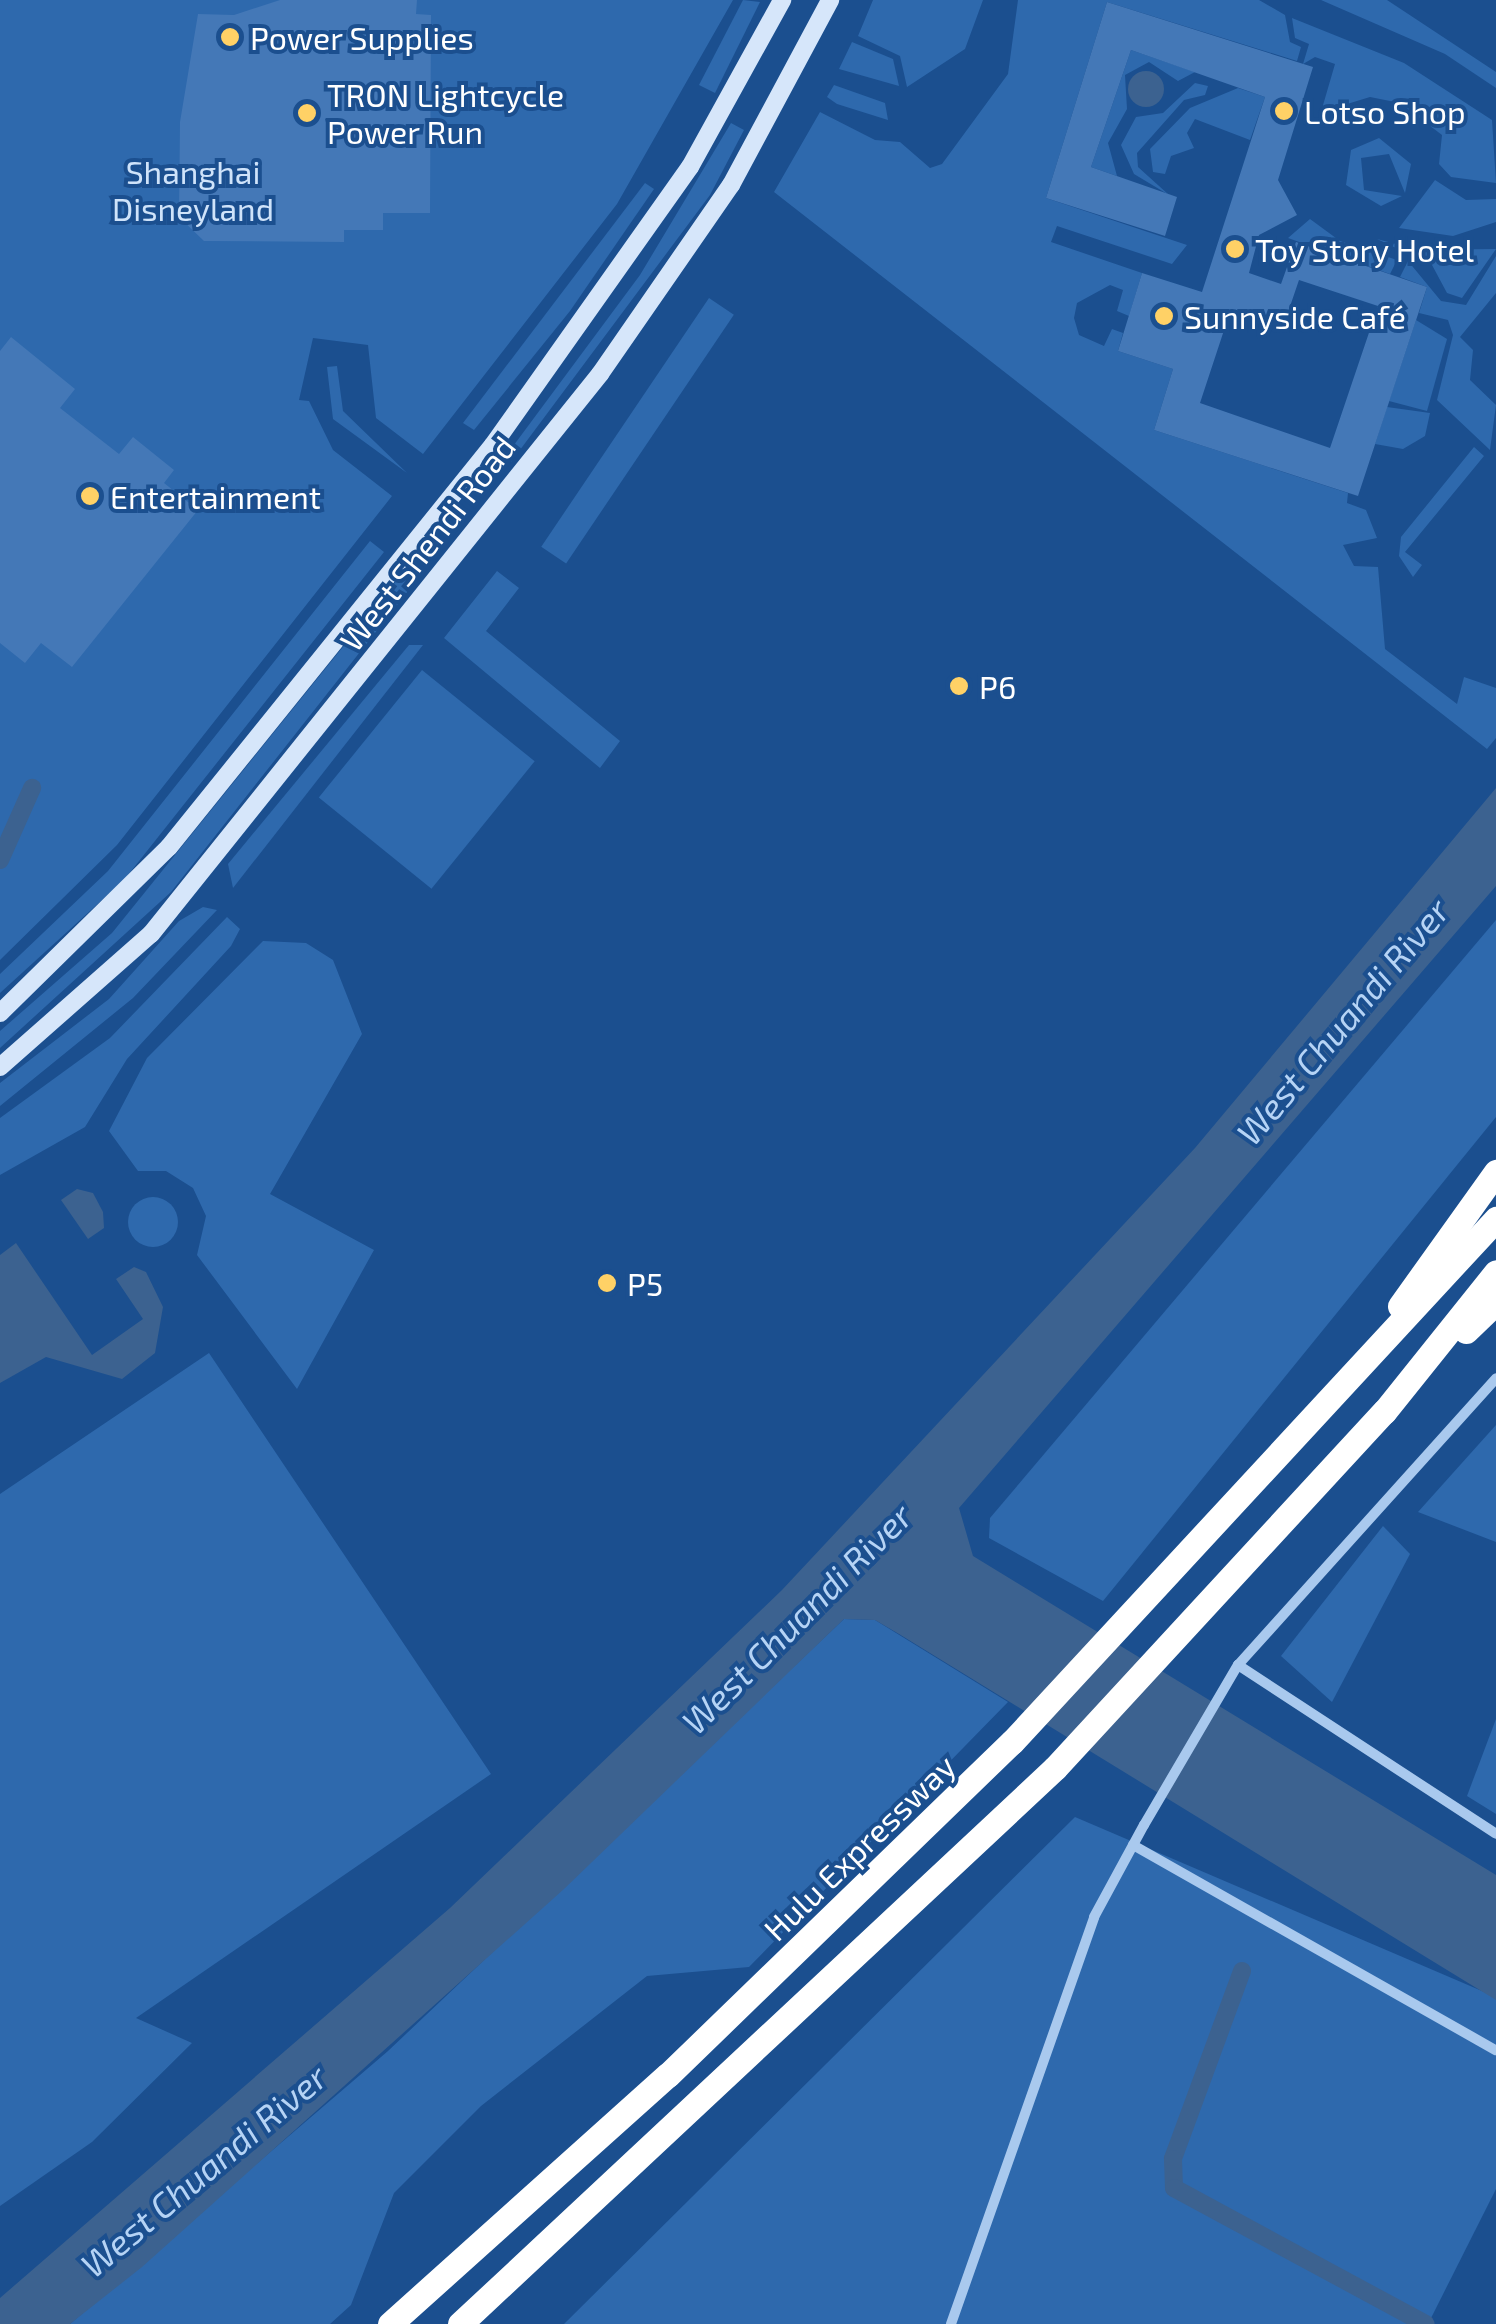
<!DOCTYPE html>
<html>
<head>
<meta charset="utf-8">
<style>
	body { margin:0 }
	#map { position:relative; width:1496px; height:2324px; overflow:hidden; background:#1b4f8f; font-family:"Exo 2",sans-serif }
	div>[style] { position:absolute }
	.green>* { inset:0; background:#2e69ad; transform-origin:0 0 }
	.round { border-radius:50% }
	.water>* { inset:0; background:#3c6290 }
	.canal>* { height:18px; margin:-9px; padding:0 9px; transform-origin:9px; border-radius:9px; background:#3c6290 }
	.building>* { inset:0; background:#4478b7 }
	.street>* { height:10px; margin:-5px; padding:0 5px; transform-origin:5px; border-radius:5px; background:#a9c9ee }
	.secondary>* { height:18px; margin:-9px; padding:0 9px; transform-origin:9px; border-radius:9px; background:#d6e6fa }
	.highway>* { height:25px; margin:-12.5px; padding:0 12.5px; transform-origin:12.5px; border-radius:12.5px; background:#fff }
	.dots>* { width:28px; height:28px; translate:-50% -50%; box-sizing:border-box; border:5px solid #1b4f8f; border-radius:50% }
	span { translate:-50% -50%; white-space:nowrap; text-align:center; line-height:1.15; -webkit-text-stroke:8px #1b4f8f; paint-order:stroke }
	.poi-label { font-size:32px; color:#fff }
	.left { translate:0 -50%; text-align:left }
	.park-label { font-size:32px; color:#cfe3fa }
	.street-label { font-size:32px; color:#fff }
	.water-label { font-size:35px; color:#b5d3f5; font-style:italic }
</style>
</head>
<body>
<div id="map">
	<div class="green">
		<div style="clip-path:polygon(0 0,733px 0,617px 204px,423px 454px,376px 418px,368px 345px,313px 338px,299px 400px,309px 401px,333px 450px,392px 496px,117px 845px,0 960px)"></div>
		<div style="clip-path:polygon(743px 0,760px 2px,715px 93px,699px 85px)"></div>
		<div style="clip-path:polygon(873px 0,983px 0,965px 49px,907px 87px,900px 56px,858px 36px)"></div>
		<div style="clip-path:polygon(1018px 0,1259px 0,1285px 15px,1290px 42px,1301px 47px,1297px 61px,1107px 2px,1046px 198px,1187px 245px,1172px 264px,1057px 226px,1051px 242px,1142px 273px,1129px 316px,1117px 311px,1123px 290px,1110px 285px,1077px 303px,1074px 318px,1079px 335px,1104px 346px,1112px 329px,1123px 333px,1118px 351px,1173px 369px,1154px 430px,1348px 493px,1347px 503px,1366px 510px,1377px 538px,1343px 545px,1354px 566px,1378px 567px,1385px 649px,1457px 704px,1464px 677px,1496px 688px,1496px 738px,1487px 749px,774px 192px,820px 112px,875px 140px,900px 142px,930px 168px,942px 164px,1008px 74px)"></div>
		<div style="clip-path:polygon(1321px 0,1387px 0,1496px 72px,1496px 88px,1445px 54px)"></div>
		<div style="clip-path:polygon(1292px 18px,1404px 63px,1492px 120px,1496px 183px,1451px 177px,1439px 164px,1442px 135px,1400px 103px,1370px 97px,1321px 112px,1335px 64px,1315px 57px,1303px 64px,1309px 44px,1295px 38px)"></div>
		<div style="clip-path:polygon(852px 42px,893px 59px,899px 86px,839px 69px)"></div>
		<div style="clip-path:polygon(1131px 50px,1195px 72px,1178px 81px,1149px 62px,1125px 75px,1127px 109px,1108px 143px,1117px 176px,1091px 167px)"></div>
		<div style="clip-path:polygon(1195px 83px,1208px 86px,1205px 95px,1184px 100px,1137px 153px,1138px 167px,1169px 195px,1134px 174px,1121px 145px,1136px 117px,1163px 113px)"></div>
		<div style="clip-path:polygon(834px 85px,885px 103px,888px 120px,837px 104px,827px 97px)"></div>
		<div style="clip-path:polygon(1238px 88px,1265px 97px,1250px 140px,1195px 119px,1187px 133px,1194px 148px,1171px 156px,1165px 174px,1153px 172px,1150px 149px,1190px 108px)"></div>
		<div style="clip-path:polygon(731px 123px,744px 130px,710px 195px,511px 462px,505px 457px,640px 275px)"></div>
		<div style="clip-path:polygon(1379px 138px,1411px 164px,1405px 193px,1389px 154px,1361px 158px,1364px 190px,1402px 196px,1381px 206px,1346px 185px,1351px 150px)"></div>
		<div style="clip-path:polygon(1435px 180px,1466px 200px,1496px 199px,1496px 222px,1453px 236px,1399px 228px)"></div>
		<div style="clip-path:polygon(645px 183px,654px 189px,570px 311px,474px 430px,463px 423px)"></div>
		<div style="clip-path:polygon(1310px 219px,1340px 241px,1397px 260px,1390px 274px,1288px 238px)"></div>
		<div style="clip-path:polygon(1377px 239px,1419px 250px,1496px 249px,1462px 298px,1447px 293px,1432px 265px)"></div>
		<div style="clip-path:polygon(1496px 256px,1496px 293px,1460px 337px,1473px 350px,1470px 380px,1496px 405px,1490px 450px,1437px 400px,1453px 335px,1448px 320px,1419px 313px,1427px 287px,1400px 277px,1408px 261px,1441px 301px,1466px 305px)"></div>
		<div style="left:709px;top:298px;width:30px;height:300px;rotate:34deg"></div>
		<div style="clip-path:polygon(1416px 320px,1447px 339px,1427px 411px,1389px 401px)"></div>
		<div style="clip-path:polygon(337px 366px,343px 411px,407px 473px,333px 419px,327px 367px)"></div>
		<div style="clip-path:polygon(1387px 407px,1430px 413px,1425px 436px,1403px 449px,1375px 444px)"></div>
		<div style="clip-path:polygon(1474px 447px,1484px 456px,1405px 552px,1422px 565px,1413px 577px,1399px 556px,1401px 537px)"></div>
		<div style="clip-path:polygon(370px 541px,384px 552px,124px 880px,0 993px,0 974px,108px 871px)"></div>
		<div style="clip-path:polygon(405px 570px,419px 577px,171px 892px,0 1048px,0 1031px,112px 933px)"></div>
		<div style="clip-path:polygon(497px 571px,519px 588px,486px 631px,620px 741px,600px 768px,444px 638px)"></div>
		<div style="clip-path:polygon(409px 645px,423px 645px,233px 888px,228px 864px)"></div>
		<div style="left:422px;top:670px;width:145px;height:164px;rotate:39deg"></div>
		<div style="clip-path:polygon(203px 907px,217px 910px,133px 998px,0 1106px,0 1083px,109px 999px,179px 921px)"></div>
		<div style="clip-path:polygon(227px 917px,240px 929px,231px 946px,127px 1059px,85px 1127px,0 1175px,0 1118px,110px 1038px)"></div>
		<div style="clip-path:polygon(1496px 920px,1496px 1117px,1103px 1601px,989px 1538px,990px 1518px)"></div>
		<div style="clip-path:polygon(263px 941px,306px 943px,333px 960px,362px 1034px,270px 1194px,374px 1250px,297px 1389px,197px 1255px,206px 1216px,193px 1188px,166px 1171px,138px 1171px,109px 1131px,147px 1058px)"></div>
		<div class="round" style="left:128px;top:1197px;width:50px;height:50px"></div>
		<div style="clip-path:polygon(209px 1353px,491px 1774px,136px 2018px,192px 2043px,92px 2142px,0 2206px,0 1494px)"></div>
		<div style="clip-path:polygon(1496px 1425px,1496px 1542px,1418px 1512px)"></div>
		<div style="clip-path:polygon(1383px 1526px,1410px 1554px,1332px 1702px,1281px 1656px)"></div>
		<div style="clip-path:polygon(844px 1619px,875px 1620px,1008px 1702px,749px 1967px,647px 1976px,481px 2106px,394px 2193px,351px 2305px,330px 2324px,70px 2324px,388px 2051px)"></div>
		<div style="clip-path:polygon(1496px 1719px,1496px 1814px,1467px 1796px)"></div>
		<div style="clip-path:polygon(1075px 1817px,1496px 1997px,1496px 2189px,1428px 2324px,564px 2324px)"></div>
	</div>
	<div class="water">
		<div class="round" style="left:1128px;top:71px;width:36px;height:36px"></div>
		<div style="clip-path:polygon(1496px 788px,1496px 886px,959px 1508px,973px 1556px,1496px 1875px,1496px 2000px,899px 1634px,875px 1620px,844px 1619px,564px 1889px,142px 2267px,70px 2324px,0 2324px,0 2298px,450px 1908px,782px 1590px,1195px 1148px)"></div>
		<div style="clip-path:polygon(77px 1189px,93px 1193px,103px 1212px,104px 1228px,88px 1239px,61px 1200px)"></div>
		<div style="clip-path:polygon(16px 1243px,92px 1355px,143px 1319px,116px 1279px,134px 1267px,146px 1272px,163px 1307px,155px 1353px,122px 1379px,46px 1357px,0 1383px,0 1255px)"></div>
	</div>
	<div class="canal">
		<div style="left:0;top:860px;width:79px;rotate:-66deg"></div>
		<div style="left:1242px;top:1971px;width:200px;rotate:110.2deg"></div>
		<div style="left:1173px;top:2159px;width:29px;rotate:88deg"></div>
		<div style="left:1174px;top:2188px;width:286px;rotate:28.4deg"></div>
	</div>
	<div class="building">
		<div style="clip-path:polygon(280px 0,417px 0,416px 14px,431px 15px,430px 213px,383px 213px,383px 230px,344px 230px,344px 242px,204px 241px,179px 217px,180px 122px,198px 14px,234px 15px)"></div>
		<div style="clip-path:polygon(evenodd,1107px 2px,1313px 67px,1278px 180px,1297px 215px,1259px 235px,1249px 273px,1281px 284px,1296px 242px,1427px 287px,1358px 496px,1154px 430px,1173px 369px,1118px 351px,1142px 273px,1202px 292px,1265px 97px,1131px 50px,1091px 167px,1177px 197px,1165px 236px,1046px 198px,1107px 2px,1299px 280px,1378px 306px,1330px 448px,1200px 403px,1231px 309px,1283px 327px,1299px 280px)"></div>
		<div style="clip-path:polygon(11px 337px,75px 389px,60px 408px,119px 454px,133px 437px,174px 470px,164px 483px,198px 510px,72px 667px,41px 643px,25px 663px,0 643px,0 351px)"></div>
	</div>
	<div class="street">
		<div style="left:1238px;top:1665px;width:308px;rotate:33.2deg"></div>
		<div style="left:1133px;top:1845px;width:417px;rotate:29.5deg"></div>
		<div style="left:951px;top:2324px;width:431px;rotate:-70.6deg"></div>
		<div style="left:1094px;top:1917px;width:105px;rotate:-61.5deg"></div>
		<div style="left:1144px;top:1825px;width:186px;rotate:-59.6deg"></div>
		<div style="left:1238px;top:1665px;width:386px;rotate:-48deg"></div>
	</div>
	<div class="secondary">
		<div style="left:0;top:1013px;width:237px;rotate:-44.5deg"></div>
		<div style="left:169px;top:847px;width:516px;rotate:-51.13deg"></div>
		<div style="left:493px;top:445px;width:341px;rotate:-54.7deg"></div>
		<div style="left:690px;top:167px;width:191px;rotate:-61.1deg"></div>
		<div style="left:0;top:1067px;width:201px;rotate:-41.4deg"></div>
		<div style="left:151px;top:934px;width:718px;rotate:-51.28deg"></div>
		<div style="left:600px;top:374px;width:230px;rotate:-55.3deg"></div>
		<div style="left:731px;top:185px;width:210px;rotate:-61.8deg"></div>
	</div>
	<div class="highway">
		<div style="left:1400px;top:1306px;width:165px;rotate:-54.4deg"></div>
		<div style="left:1466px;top:1331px;width:42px;rotate:-44deg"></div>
		<div style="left:390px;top:2324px;width:373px;rotate:-41.9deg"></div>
		<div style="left:668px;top:2075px;width:479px;rotate:-44.1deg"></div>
		<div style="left:1012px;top:1742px;width:713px;rotate:-47.22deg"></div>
		<div style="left:460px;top:2324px;width:814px;rotate:-43.06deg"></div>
		<div style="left:1055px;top:1768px;width:485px;rotate:-47.3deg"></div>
		<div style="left:1384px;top:1412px;width:179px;rotate:-51.3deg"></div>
	</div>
	<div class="dots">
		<div style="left:230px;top:37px;background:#ffd166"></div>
		<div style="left:1284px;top:111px;background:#ffd166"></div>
		<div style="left:307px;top:113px;background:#ffd166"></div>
		<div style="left:1235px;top:249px;background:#ffd166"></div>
		<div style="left:1164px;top:316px;background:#ffd166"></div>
		<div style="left:90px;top:496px;background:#ffd166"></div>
		<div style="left:959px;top:686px;background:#ffd166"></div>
		<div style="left:607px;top:1283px;background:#ffd166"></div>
	</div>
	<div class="poi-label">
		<span class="left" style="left:250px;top:37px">Power Supplies</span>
		<span class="left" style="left:327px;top:113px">TRON Lightcycle<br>Power Run</span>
		<span class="left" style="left:1304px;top:111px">Lotso Shop</span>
		<span class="left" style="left:1255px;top:249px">Toy Story Hotel</span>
		<span class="left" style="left:1184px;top:316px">Sunnyside Café</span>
		<span class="left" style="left:110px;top:496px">Entertainment</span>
		<span class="left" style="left:979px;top:686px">P6</span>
		<span class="left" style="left:627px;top:1283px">P5</span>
	</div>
	<div class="park-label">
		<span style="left:193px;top:190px">Shanghai<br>Disneyland</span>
	</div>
	<div class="street-label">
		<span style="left:427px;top:543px;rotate:-52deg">West Shendi Road</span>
		<span style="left:859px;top:1847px;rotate:-44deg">Hulu Expressway</span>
	</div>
	<div class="water-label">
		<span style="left:1342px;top:1021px;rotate:-50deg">West Chuandi River</span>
		<span style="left:796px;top:1618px;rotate:-45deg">West Chuandi River</span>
		<span style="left:203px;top:2170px;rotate:-40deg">West Chuandi River</span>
	</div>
</div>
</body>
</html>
